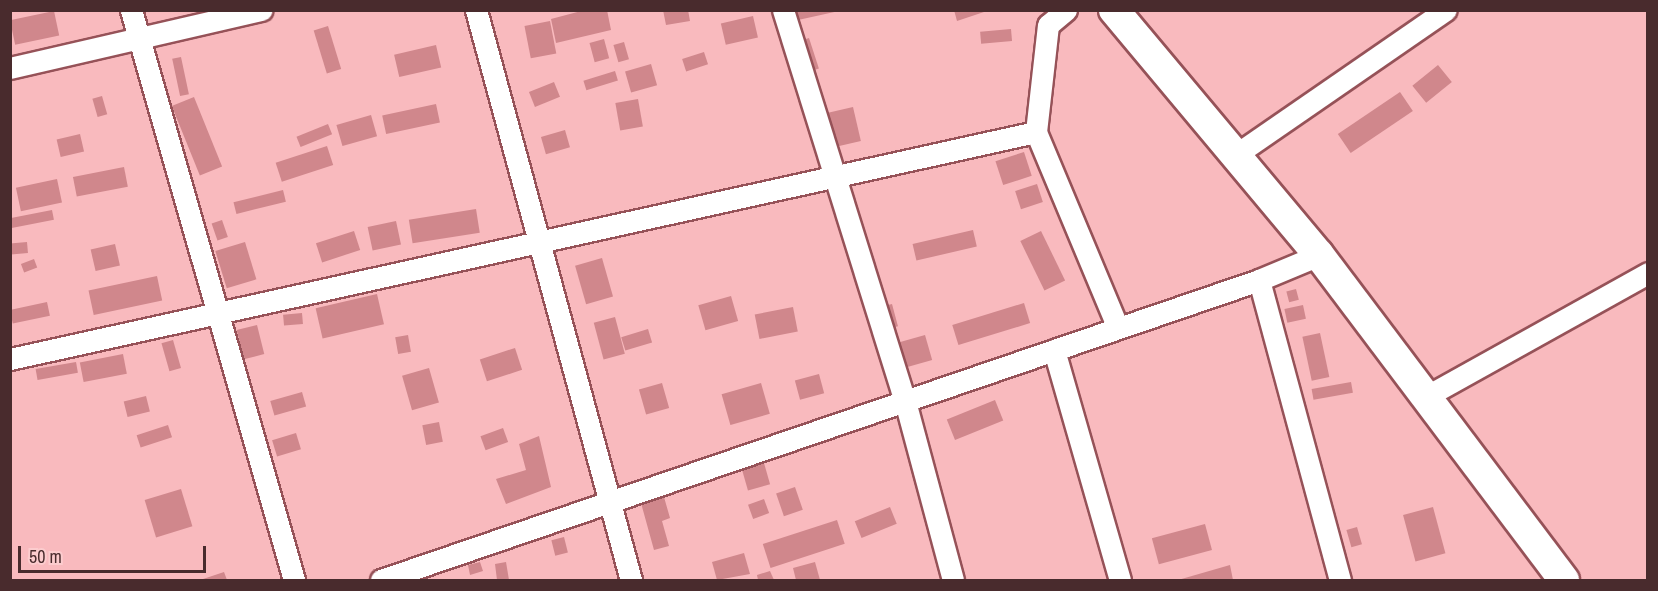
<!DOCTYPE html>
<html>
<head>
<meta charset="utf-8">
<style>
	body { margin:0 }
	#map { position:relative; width:1658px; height:591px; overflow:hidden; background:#f9babe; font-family:"Archivo Narrow",sans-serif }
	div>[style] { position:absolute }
	.building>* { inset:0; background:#d0878c; transform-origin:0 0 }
	.roads { filter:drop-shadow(2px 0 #965258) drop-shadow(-2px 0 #965258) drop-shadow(0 2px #965258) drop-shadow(0 -2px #965258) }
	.minor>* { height:21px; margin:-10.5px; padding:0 10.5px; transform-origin:10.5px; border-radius:10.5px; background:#fff }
	.secondary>* { height:30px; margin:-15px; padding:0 15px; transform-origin:15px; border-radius:15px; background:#fff }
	span { translate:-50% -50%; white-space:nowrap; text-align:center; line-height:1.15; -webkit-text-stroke:4.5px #fcccce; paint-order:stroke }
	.frame { position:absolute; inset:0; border:12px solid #492b2d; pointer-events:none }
	.scale { position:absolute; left:18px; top:546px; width:188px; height:27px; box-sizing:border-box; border:3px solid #492b2d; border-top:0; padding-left:8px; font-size:18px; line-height:21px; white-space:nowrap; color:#492b2d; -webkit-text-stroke:4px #fcccce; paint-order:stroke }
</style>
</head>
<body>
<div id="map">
	<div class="building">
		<div style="clip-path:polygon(585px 10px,607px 10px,611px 30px,556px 43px,551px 19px)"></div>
		<div style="clip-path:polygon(663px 10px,688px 10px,690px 21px,666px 25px)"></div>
		<div style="clip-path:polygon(796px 10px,839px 10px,839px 11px,798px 20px)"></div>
		<div style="clip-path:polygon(954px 10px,987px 10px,987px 11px,957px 21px)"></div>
		<div style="left:54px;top:11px;width:25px;height:45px;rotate:78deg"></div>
		<div style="left:753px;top:16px;width:22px;height:33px;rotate:77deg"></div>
		<div style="left:550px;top:21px;width:33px;height:26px;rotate:79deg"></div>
		<div style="left:328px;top:26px;width:45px;height:15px;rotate:73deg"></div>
		<div style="left:1011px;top:29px;width:12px;height:31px;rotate:85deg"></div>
		<div style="left:809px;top:38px;width:32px;height:11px;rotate:72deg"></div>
		<div style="left:604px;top:39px;width:20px;height:15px;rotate:75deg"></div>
		<div style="left:624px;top:42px;width:18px;height:11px;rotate:74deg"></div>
		<div style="left:436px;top:45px;width:23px;height:43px;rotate:77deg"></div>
		<div style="left:704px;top:52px;width:13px;height:23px;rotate:72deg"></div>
		<div style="left:181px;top:57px;width:38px;height:9px;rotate:78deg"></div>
		<div style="left:651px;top:64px;width:22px;height:27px;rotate:74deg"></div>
		<div style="left:1438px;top:65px;width:22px;height:33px;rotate:51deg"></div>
		<div style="left:615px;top:71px;width:10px;height:33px;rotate:73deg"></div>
		<div style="left:554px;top:82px;width:16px;height:27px;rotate:68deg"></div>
		<div style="left:1400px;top:92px;width:23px;height:75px;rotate:56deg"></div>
		<div style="left:102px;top:96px;width:19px;height:10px;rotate:74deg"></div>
		<div style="left:194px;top:97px;width:75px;height:24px;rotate:68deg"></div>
		<div style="left:638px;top:99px;width:28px;height:23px;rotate:80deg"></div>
		<div style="left:436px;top:104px;width:19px;height:55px;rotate:78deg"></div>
		<div style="left:853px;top:107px;width:35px;height:30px;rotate:77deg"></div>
		<div style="left:371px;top:115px;width:22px;height:36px;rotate:74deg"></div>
		<div style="left:328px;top:124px;width:11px;height:34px;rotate:68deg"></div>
		<div style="left:565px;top:130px;width:18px;height:25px;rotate:74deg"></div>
		<div style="left:80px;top:134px;width:18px;height:24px;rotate:77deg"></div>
		<div style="left:327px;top:146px;width:20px;height:54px;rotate:72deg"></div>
		<div style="left:1024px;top:152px;width:25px;height:30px;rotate:72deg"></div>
		<div style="left:124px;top:167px;width:20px;height:52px;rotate:79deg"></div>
		<div style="left:57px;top:179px;width:24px;height:42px;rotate:78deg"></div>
		<div style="left:1037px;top:184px;width:19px;height:23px;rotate:72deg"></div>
		<div style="left:283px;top:190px;width:12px;height:51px;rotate:76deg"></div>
		<div style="left:476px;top:209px;width:24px;height:68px;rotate:81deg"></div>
		<div style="left:52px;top:210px;width:10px;height:43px;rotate:79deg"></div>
		<div style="left:222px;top:220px;width:18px;height:11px;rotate:71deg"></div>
		<div style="left:396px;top:221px;width:24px;height:29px;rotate:78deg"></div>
		<div style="left:973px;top:230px;width:17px;height:62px;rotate:77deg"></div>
		<div style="left:354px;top:231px;width:20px;height:40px;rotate:72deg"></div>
		<div style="left:1041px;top:231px;width:55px;height:23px;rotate:64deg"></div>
		<div style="left:27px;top:242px;width:11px;height:17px;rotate:85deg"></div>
		<div style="left:245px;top:242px;width:39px;height:31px;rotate:73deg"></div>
		<div style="left:115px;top:244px;width:22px;height:25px;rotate:77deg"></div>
		<div style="left:602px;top:258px;width:40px;height:28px;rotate:74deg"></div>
		<div style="left:34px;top:259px;width:9px;height:14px;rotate:69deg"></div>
		<div style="left:157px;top:276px;width:25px;height:70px;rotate:78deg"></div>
		<div style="left:1296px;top:289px;width:11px;height:10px;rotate:75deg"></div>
		<div style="left:377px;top:294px;width:31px;height:63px;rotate:77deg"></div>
		<div style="left:731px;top:296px;width:26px;height:34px;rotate:74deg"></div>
		<div style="left:47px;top:302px;width:14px;height:38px;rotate:78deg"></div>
		<div style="left:1024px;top:303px;width:21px;height:75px;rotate:73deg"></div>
		<div style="left:892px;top:304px;width:23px;height:12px;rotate:75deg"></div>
		<div style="left:1303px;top:305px;width:14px;height:19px;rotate:78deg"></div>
		<div style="left:793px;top:307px;width:25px;height:39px;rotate:79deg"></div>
		<div style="left:302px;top:313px;width:11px;height:19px;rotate:85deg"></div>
		<div style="left:615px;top:317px;width:38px;height:22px;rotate:75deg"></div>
		<div style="left:257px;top:325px;width:30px;height:21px;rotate:76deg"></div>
		<div style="left:648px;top:329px;width:14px;height:28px;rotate:73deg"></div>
		<div style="left:1320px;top:333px;width:45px;height:18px;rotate:78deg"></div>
		<div style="left:408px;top:335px;width:17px;height:13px;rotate:80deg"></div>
		<div style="left:925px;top:335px;width:26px;height:34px;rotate:74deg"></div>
		<div style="left:173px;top:340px;width:29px;height:12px;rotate:74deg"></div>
		<div style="left:515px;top:348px;width:23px;height:37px;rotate:72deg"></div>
		<div style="left:123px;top:354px;width:20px;height:44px;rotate:79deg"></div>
		<div style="left:76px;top:362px;width:11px;height:41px;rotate:80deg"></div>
		<div style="left:429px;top:368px;width:36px;height:28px;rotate:74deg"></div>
		<div style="left:819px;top:374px;width:20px;height:25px;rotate:75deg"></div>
		<div style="left:1351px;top:382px;width:11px;height:40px;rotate:80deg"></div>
		<div style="left:662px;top:383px;width:26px;height:24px;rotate:74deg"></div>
		<div style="left:761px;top:383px;width:32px;height:41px;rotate:74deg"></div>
		<div style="left:302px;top:392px;width:15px;height:33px;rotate:74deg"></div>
		<div style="left:146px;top:396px;width:16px;height:23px;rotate:76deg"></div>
		<div style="left:995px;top:400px;width:22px;height:52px;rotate:68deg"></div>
		<div style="left:439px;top:422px;width:20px;height:17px;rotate:79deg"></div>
		<div style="left:168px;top:425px;width:13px;height:33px;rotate:72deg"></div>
		<div style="left:503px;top:428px;width:15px;height:24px;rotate:70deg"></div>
		<div style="left:296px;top:433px;width:17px;height:25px;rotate:73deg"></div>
		<div style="clip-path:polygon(539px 436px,551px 487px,506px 504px,496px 479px,526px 470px,519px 444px)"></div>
		<div style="left:764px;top:463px;width:22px;height:23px;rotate:74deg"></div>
		<div style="left:795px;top:487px;width:24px;height:20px;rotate:71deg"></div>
		<div style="left:181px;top:489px;width:39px;height:38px;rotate:73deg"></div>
		<div style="clip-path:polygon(664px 497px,670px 518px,662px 521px,669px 546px,654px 550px,641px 503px)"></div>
		<div style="left:764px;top:499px;width:15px;height:17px;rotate:70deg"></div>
		<div style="left:890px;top:507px;width:18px;height:38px;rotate:68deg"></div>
		<div style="left:1433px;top:507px;width:48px;height:31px;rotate:75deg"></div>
		<div style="left:837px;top:520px;width:25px;height:78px;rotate:72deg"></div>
		<div style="left:1205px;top:524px;width:27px;height:55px;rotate:75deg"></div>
		<div style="left:1357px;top:527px;width:18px;height:11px;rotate:74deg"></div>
		<div style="left:564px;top:537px;width:16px;height:13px;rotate:76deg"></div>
		<div style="clip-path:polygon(744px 553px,750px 574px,717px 580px,712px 562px)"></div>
		<div style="clip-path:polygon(480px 562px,483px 571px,470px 575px,468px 565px)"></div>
		<div style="clip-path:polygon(506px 562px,509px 580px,497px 580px,495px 564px)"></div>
		<div style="clip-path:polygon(815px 562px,820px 580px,796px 580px,793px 568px)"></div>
		<div style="clip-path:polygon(1230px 565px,1233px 580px,1178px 580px)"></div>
		<div style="clip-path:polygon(770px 571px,774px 580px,758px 580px,757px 575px)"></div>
		<div style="clip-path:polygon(224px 572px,227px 580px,200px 580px)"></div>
	</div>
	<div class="roads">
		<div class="minor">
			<div style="left:131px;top:10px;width:593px;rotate:74.04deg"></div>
			<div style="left:476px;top:10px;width:591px;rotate:74.79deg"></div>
			<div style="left:783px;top:10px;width:410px;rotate:72.7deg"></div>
			<div style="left:905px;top:401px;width:185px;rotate:75deg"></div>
			<div style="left:1066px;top:10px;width:23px;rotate:140deg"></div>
			<div style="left:1048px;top:25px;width:108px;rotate:96.4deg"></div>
			<div style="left:1036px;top:132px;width:212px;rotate:67.3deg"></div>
			<div style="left:10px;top:68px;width:258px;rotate:-13deg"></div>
			<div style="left:1234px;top:156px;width:257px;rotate:-34.6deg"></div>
			<div style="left:1259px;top:280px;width:311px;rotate:74.9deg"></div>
			<div style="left:1054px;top:350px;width:239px;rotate:74deg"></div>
			<div style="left:10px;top:359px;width:1051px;rotate:-12.48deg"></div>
			<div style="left:1427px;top:396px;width:253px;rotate:-29.1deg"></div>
			<div style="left:381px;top:580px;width:928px;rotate:-18.86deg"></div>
			<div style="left:1259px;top:280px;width:65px;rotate:-22.6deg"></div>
		</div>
		<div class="secondary">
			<div style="left:1114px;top:10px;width:319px;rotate:50.1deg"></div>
			<div style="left:1319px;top:255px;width:407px;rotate:53deg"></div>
		</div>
	</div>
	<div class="frame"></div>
	<div class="scale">50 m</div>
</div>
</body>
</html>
